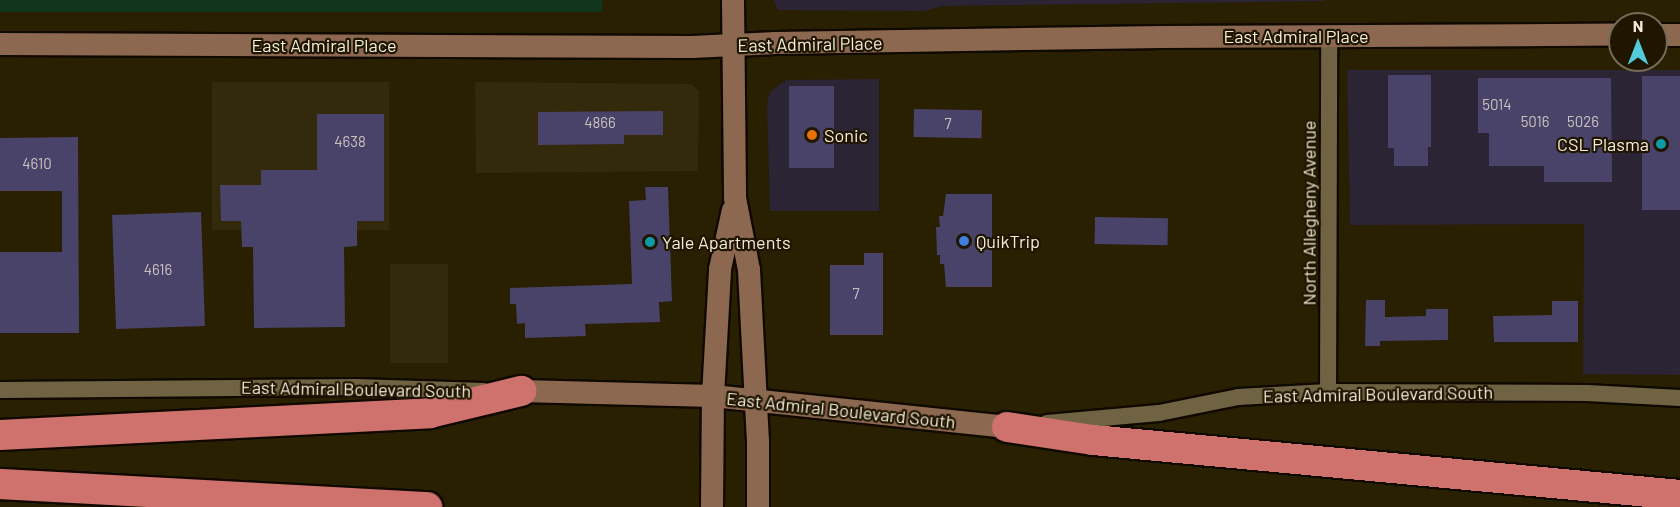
<!DOCTYPE html>
<html>
<head>
<meta charset="utf-8">
<style>
	body { margin:0 }
	#map { position:relative; width:1680px; height:507px; overflow:hidden; background:#291f01; font-family:Barlow,sans-serif }
	div>[style] { position:absolute }
	.commercial>* { inset:0; background:#2a2434 }
	.built>* { inset:0; background:#33290b; transform-origin:0 0 }
	.green>* { inset:0; background:#10361e; transform-origin:0 0 }
	.building>* { inset:0; background:#49436a; transform-origin:0 0 }
	.roads { filter:drop-shadow(2px 0 #100900) drop-shadow(-2px 0 #100900) drop-shadow(0 2px #100900) drop-shadow(0 -2px #100900) }
	.street>* { height:16px; margin:-8px; padding:0 8px; transform-origin:8px; border-radius:8px; background:#6f6343 }
	.secondary>* { height:22px; margin:-11px; padding:0 11px; transform-origin:11px; border-radius:11px; background:#8c6850 }
	.highway>* { height:30px; margin:-15px; padding:0 15px; transform-origin:15px; border-radius:15px; background:#cf726d }
	.dots>* { width:16px; height:16px; translate:-50% -50%; box-sizing:border-box; border:3px solid #201600; border-radius:50% }
	span { translate:-50% -50%; white-space:nowrap; text-align:center; line-height:1.15; -webkit-text-stroke:4.5px #201600; paint-order:stroke }
	.number-label { font-size:15px; color:#c8c2be }
	.number-label span { -webkit-text-stroke-width:0 }
	.street-label { font-size:18px; color:#f3ecda }
	.poi-label { font-size:18px; color:#f3ecda }
	.left { translate:0 -50%; text-align:left }
	.right { translate:-100% -50%; text-align:right }
	.north { position:absolute; left:1608px; top:12px; width:60px; height:60px; box-sizing:border-box; background:#201600; border:2px solid #746c57; border-radius:50%; rotate:0deg; font-size:16px; font-weight:700; line-height:24px; text-align:center; color:#f3ecda }
	.north::after { content:''; display:block; margin:auto; width:21px; height:27px; background:#53cbda; clip-path:polygon(50% 0,100% 100%,50% 72%,0 100%) }
</style>
</head>
<body>
<div id="map">
	<div class="commercial">
		<div style="clip-path:polygon(773px 0,1324px 0,1324px 1px,943px 6px,924px 11px,778px 10px)"></div>
		<div style="clip-path:polygon(1347px 70px,1680px 70px,1680px 375px,1583px 374px,1584px 224px,1350px 225px)"></div>
		<div style="clip-path:polygon(879px 79px,879px 211px,770px 211px,767px 103px,770px 92px,786px 80px)"></div>
	</div>
	<div class="built">
		<div style="left:212px;top:82px;width:177px;height:148px"></div>
		<div style="clip-path:polygon(475px 82px,691px 84px,699px 91px,698px 171px,476px 173px)"></div>
		<div style="left:390px;top:264px;width:58px;height:99px"></div>
	</div>
	<div class="green">
		<div style="left:0;top:0;width:602px;height:12px"></div>
	</div>
	<div class="building">
		<div style="clip-path:polygon(1388px 75px,1431px 75px,1431px 147px,1428px 147px,1428px 166px,1394px 166px,1394px 148px,1388px 148px)"></div>
		<div style="left:1680px;top:76px;width:134px;height:38px;rotate:90deg"></div>
		<div style="clip-path:polygon(1478px 78px,1611px 78px,1612px 182px,1544px 182px,1544px 166px,1489px 166px,1489px 133px,1478px 133px)"></div>
		<div style="left:789px;top:86px;width:45px;height:82px"></div>
		<div style="left:914px;top:109px;width:68px;height:28px;rotate:1deg"></div>
		<div style="clip-path:polygon(663px 111px,663px 135px,624px 135px,624px 144px,538px 145px,538px 112px)"></div>
		<div style="clip-path:polygon(317px 114px,384px 114px,384px 221px,357px 221px,357px 246px,344px 247px,345px 327px,254px 328px,253px 247px,242px 247px,241px 221px,221px 221px,220px 185px,261px 185px,261px 170px,317px 170px)"></div>
		<div style="clip-path:polygon(78px 137px,79px 333px,0 333px,0 252px,62px 252px,62px 191px,0 191px,0 138px)"></div>
		<div style="clip-path:polygon(645px 187px,668px 187px,672px 301px,659px 302px,660px 322px,585px 324px,586px 336px,525px 338px,525px 323px,517px 324px,516px 304px,510px 304px,510px 288px,632px 284px,629px 201px,646px 200px)"></div>
		<div style="clip-path:polygon(946px 194px,992px 194px,992px 287px,946px 287px,944px 264px,940px 264px,940px 255px,937px 255px,936px 227px,940px 227px,939px 216px,943px 216px)"></div>
		<div style="left:201px;top:212px;width:114px;height:89px;rotate:88deg"></div>
		<div style="left:1095px;top:217px;width:73px;height:27px;rotate:1deg"></div>
		<div style="clip-path:polygon(864px 253px,883px 253px,883px 335px,830px 335px,830px 265px,864px 265px)"></div>
		<div style="clip-path:polygon(1366px 300px,1385px 300px,1385px 317px,1426px 316px,1426px 309px,1448px 309px,1448px 340px,1380px 341px,1380px 346px,1365px 346px)"></div>
		<div style="clip-path:polygon(1552px 301px,1578px 301px,1578px 342px,1494px 342px,1493px 316px,1552px 315px)"></div>
	</div>
	<div class="roads">
		<div class="street">
			<div style="left:0;top:390px;width:356px;rotate:-0.5deg"></div>
			<div style="left:356px;top:387px;width:128px;rotate:1.8deg"></div>
			<div style="left:1328px;top:392px;width:357px;rotate:-89.8deg"></div>
			<div style="left:1047px;top:423px;width:112px;rotate:-5.1deg"></div>
			<div style="left:1159px;top:413px;width:81px;rotate:-11.4deg"></div>
			<div style="left:1238px;top:397px;width:90px;rotate:-3.2deg"></div>
			<div style="left:1328px;top:392px;width:259px;rotate:0.2deg"></div>
			<div style="left:1587px;top:393px;width:93px;rotate:3.1deg"></div>
		</div>
		<div class="secondary">
			<div style="left:733px;top:0;width:198px;rotate:89.4deg"></div>
			<div style="left:735px;top:198px;width:73px;rotate:79deg"></div>
			<div style="left:749px;top:270px;width:171px;rotate:87deg"></div>
			<div style="left:758px;top:441px;width:66px;rotate:90deg"></div>
			<div style="left:1656px;top:35px;width:24px"></div>
			<div style="left:0;top:44px;width:692px;rotate:0.25deg"></div>
			<div style="left:692px;top:47px;width:84px;rotate:-2.7deg"></div>
			<div style="left:776px;top:43px;width:386px;rotate:-0.9deg"></div>
			<div style="left:1162px;top:37px;width:458px;rotate:-0.3deg"></div>
			<div style="left:521px;top:391px;width:192px;rotate:1.5deg"></div>
			<div style="left:713px;top:396px;width:296px;rotate:6deg"></div>
			<div style="left:712px;top:507px;width:111px;rotate:-89.5deg"></div>
			<div style="left:713px;top:396px;width:127px;rotate:-86.8deg"></div>
			<div style="left:720px;top:269px;width:60px;rotate:-77.6deg"></div>
		</div>
		<div class="highway">
			<div style="left:1007px;top:427px;width:87px;rotate:8.6deg"></div>
			<div style="left:1093px;top:440px;width:590px;rotate:5.35deg"></div>
			<div style="left:0;top:435px;width:431px;rotate:-2.9deg"></div>
			<div style="left:430px;top:413px;width:94px;rotate:-13.6deg"></div>
			<div style="left:0;top:484px;width:428px;rotate:3.1deg"></div>
		</div>
	</div>
	<div class="dots">
		<div style="left:812px;top:135px;background:#e8710a"></div>
		<div style="left:1661px;top:144px;background:#0f9aa8"></div>
		<div style="left:964px;top:241px;background:#3f7fe0"></div>
		<div style="left:650px;top:242px;background:#0f9aa8"></div>
	</div>
	<div class="number-label">
		<span style="left:1497px;top:105px">5014</span>
		<span style="left:1535px;top:122px">5016</span>
		<span style="left:1583px;top:122px">5026</span>
		<span style="left:600px;top:123px">4866</span>
		<span style="left:948px;top:124px">7</span>
		<span style="left:350px;top:142px">4638</span>
		<span style="left:37px;top:164px">4610</span>
		<span style="left:158px;top:270px">4616</span>
		<span style="left:856px;top:294px">7</span>
	</div>
	<div class="street-label">
		<span style="left:1296px;top:36px">East Admiral Place</span>
		<span style="left:810px;top:44px;rotate:-1deg">East Admiral Place</span>
		<span style="left:324px;top:45px">East Admiral Place</span>
		<span style="left:1309px;top:213px;rotate:-90deg">North Allegheny Avenue</span>
		<span style="left:356px;top:389px;rotate:1deg">East Admiral Boulevard South</span>
		<span style="left:1378px;top:394px;rotate:-1deg">East Admiral Boulevard South</span>
		<span style="left:841px;top:410px;rotate:6deg">East Admiral Boulevard South</span>
	</div>
	<div class="poi-label">
		<span class="left" style="left:824px;top:135px">Sonic</span>
		<span class="right" style="left:1649px;top:144px">CSL Plasma</span>
		<span class="left" style="left:976px;top:241px">QuikTrip</span>
		<span class="left" style="left:662px;top:242px">Yale Apartments</span>
	</div>
	<div class="north">N</div>
</div>
</body>
</html>
